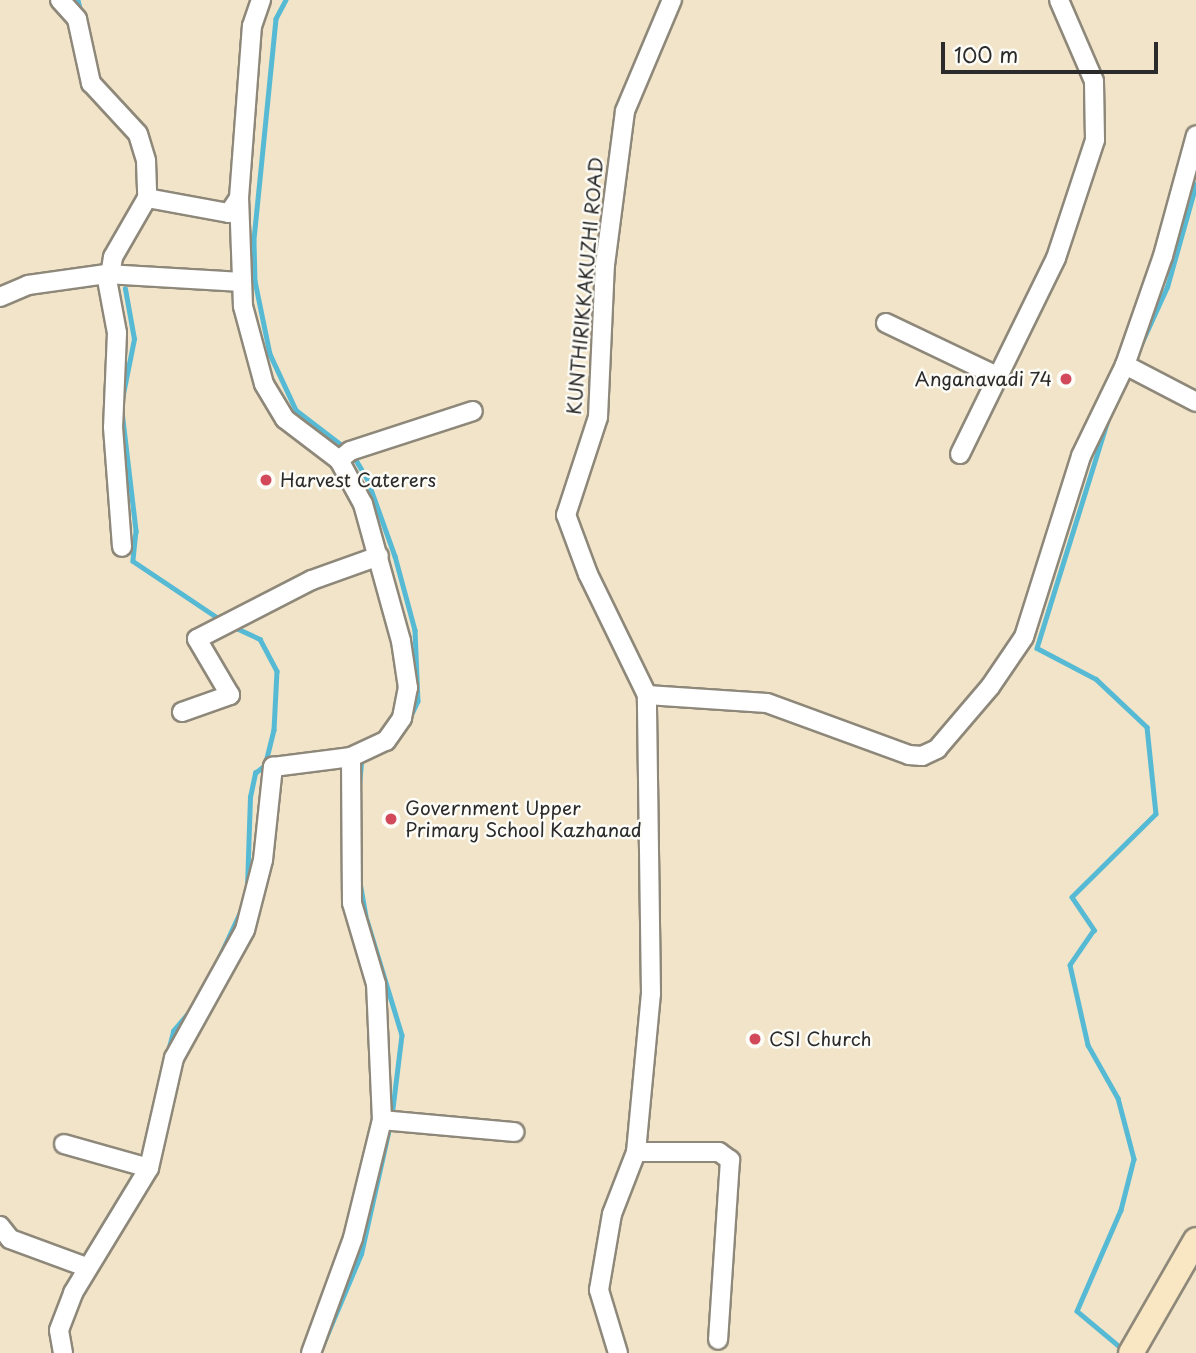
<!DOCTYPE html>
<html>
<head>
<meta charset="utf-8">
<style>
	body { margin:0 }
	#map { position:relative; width:1196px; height:1353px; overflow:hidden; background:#f2e4c8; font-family:"Playpen Sans",sans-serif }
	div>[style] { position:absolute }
	.stream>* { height:4.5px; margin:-2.25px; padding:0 2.25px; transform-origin:2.25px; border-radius:2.25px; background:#56bad5 }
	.roads { filter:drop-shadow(2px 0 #8e887a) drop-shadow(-2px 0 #8e887a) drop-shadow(0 2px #8e887a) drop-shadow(0 -2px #8e887a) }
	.street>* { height:18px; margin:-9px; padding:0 9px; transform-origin:9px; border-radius:9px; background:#fff }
	.secondary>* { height:24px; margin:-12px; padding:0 12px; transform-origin:12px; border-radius:12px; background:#f9e7c3 }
	.dots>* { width:19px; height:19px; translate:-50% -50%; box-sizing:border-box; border:4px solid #fdfcf7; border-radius:50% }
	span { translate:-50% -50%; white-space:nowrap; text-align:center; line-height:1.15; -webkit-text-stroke:5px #fdfcf7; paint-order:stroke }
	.street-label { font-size:19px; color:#2b2b2b }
	.poi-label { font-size:19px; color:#2b2b2b }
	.right { translate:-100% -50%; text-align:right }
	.left { translate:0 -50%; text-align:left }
	.scale { position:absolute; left:941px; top:42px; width:217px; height:32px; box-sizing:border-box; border:4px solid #2b2b2b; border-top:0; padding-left:9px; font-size:21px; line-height:24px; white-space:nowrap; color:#2b2b2b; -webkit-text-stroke:5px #fdfcf7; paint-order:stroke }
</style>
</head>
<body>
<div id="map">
	<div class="stream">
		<div style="left:78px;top:0;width:16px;rotate:76deg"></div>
		<div style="left:286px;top:0;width:21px;rotate:118deg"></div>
		<div style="left:276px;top:19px;width:223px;rotate:95.7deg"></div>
		<div style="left:254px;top:241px;width:40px;rotate:88.6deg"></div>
		<div style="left:255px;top:281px;width:75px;rotate:78.4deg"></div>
		<div style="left:270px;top:354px;width:62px;rotate:65.1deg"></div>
		<div style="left:296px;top:410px;width:64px;rotate:37.4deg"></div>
		<div style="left:1141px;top:344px;width:63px;rotate:-65.5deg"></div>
		<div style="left:1167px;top:287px;width:107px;rotate:-74.3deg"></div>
		<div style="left:122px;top:399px;width:61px;rotate:-78.7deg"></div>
		<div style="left:134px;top:339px;width:51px;rotate:-100.2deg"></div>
		<div style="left:122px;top:411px;width:121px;rotate:83.3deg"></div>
		<div style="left:136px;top:531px;width:30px;rotate:96deg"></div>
		<div style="left:133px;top:561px;width:106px;rotate:33.8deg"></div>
		<div style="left:1109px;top:417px;width:242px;rotate:107.3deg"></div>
		<div style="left:1037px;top:648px;width:67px;rotate:27.7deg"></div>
		<div style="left:1096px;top:679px;width:70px;rotate:43.3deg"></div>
		<div style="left:1147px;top:727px;width:87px;rotate:84.1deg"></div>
		<div style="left:1156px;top:814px;width:118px;rotate:135.3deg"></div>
		<div style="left:1072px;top:897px;width:40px;rotate:56deg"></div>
		<div style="left:1094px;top:930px;width:42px;rotate:124.4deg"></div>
		<div style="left:1070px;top:965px;width:82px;rotate:77.3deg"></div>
		<div style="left:1088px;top:1045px;width:61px;rotate:60.5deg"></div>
		<div style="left:1118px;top:1098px;width:63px;rotate:75.3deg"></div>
		<div style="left:1134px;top:1159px;width:53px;rotate:104.3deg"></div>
		<div style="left:1121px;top:1210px;width:110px;rotate:113.5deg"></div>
		<div style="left:1077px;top:1311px;width:56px;rotate:39.9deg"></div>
		<div style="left:353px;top:455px;width:27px;rotate:59deg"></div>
		<div style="left:367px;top:478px;width:83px;rotate:70.3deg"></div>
		<div style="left:395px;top:556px;width:77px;rotate:74.9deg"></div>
		<div style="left:415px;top:630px;width:71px;rotate:87.6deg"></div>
		<div style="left:418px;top:701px;width:21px;rotate:115deg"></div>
		<div style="left:232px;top:626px;width:31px;rotate:25deg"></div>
		<div style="left:260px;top:639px;width:36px;rotate:62deg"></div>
		<div style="left:277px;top:671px;width:59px;rotate:92.9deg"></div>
		<div style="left:274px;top:730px;width:34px;rotate:104deg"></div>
		<div style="left:359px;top:786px;width:25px;rotate:-85deg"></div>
		<div style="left:360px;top:882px;width:39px;rotate:80deg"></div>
		<div style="left:367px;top:920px;width:120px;rotate:73.1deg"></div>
		<div style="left:402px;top:1035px;width:82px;rotate:97deg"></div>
		<div style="left:247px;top:887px;width:90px;rotate:-88.1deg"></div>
		<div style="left:250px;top:797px;width:25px;rotate:-78deg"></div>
		<div style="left:255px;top:773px;width:16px;rotate:-38deg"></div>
		<div style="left:210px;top:977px;width:78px;rotate:-65.1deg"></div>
		<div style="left:166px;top:1058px;width:28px;rotate:-75deg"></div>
		<div style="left:173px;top:1031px;width:33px;rotate:-50deg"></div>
		<div style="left:81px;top:1262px;width:106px;rotate:-58.9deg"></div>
		<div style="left:52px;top:1328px;width:25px;rotate:85deg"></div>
		<div style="left:321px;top:1349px;width:103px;rotate:-67.2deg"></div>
		<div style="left:361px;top:1254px;width:133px;rotate:-77.4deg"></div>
	</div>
	<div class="roads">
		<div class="street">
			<div style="left:60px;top:0;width:25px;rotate:48deg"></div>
			<div style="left:77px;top:19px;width:66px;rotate:77.7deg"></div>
			<div style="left:91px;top:83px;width:69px;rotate:47.3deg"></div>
			<div style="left:138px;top:134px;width:28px;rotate:73deg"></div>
			<div style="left:146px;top:161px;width:37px;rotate:88deg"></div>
			<div style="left:147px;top:198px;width:68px;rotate:120deg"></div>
			<div style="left:113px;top:257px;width:18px;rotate:99deg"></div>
			<div style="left:147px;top:198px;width:83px;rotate:10.4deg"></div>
			<div style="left:229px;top:213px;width:18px;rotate:-56deg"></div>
			<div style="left:106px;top:274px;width:60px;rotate:79.4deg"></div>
			<div style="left:117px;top:333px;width:94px;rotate:92.4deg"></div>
			<div style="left:113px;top:427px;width:120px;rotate:85.7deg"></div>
			<div style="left:0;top:297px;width:30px;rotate:-23deg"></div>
			<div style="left:28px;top:285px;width:79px;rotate:-8deg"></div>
			<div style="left:106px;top:274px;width:136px;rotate:3.4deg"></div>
			<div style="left:886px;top:323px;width:125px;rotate:25.5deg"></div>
			<div style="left:1125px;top:365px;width:80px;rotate:27.5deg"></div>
			<div style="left:960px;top:454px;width:218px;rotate:-63.9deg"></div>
			<div style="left:1056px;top:258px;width:124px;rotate:-71.7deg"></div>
			<div style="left:1095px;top:140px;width:59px;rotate:-91deg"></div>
			<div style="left:1094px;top:81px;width:88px;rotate:-113.4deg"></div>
			<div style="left:339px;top:460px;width:14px;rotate:-39deg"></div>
			<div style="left:350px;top:451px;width:129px;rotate:-18deg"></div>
			<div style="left:647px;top:695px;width:120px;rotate:3.8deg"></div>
			<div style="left:767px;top:703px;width:151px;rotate:20.1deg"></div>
			<div style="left:909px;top:755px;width:13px;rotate:4deg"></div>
			<div style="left:922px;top:756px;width:17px;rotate:-25deg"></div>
			<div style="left:937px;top:749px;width:82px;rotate:-49.5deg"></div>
			<div style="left:990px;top:687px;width:60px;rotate:-55.8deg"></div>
			<div style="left:1024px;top:637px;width:190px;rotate:-72.5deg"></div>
			<div style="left:1081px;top:456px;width:101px;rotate:-64.2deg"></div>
			<div style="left:1125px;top:365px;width:115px;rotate:-70.8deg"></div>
			<div style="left:1163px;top:256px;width:125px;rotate:-74.7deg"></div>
			<div style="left:182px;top:712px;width:51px;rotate:-19.5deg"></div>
			<div style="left:230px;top:695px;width:65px;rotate:-120.5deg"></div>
			<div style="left:197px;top:639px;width:129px;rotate:-27.2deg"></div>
			<div style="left:312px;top:580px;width:71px;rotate:-19.7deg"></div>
			<div style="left:382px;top:1120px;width:133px;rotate:5.2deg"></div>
			<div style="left:64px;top:1144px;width:88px;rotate:15.8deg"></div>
			<div style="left:636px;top:1152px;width:83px"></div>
			<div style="left:719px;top:1152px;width:14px;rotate:36deg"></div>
			<div style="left:730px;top:1160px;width:180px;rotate:93.8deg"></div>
			<div style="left:0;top:1226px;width:16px;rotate:52deg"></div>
			<div style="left:10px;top:1239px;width:81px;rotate:20.2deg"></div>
			<div style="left:63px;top:1353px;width:23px;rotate:-100deg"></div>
			<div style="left:59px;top:1330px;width:40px;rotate:-69deg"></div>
			<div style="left:73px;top:1293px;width:146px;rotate:-58.7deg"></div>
			<div style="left:149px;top:1168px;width:113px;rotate:-77.2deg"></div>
			<div style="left:174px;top:1058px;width:146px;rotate:-61deg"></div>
			<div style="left:245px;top:930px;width:72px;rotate:-75.6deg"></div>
			<div style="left:263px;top:860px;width:94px;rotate:-83.9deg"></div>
			<div style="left:273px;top:767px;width:79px;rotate:-7.3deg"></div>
			<div style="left:351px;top:757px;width:38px;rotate:-25deg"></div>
			<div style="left:386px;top:741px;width:28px;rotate:-55deg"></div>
			<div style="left:402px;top:718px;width:31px;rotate:-79deg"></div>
			<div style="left:408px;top:688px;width:48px;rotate:-98.5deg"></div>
			<div style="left:401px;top:641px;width:142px;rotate:-105.5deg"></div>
			<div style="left:363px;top:504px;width:50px;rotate:-118.6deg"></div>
			<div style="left:339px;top:460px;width:68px;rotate:-142.8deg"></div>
			<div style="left:285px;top:419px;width:41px;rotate:-121deg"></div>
			<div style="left:264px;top:384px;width:81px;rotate:-105.1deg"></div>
			<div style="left:243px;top:306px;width:108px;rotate:-92.1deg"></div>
			<div style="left:239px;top:198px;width:172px;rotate:-85.7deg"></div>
			<div style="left:252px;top:26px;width:28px;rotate:-71deg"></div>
			<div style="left:311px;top:1353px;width:122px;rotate:-69.9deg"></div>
			<div style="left:353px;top:1238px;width:122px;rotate:-76.2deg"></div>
			<div style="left:382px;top:1120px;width:136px;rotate:-92.5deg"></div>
			<div style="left:376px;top:984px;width:84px;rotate:-106.5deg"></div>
			<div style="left:352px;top:903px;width:146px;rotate:-90.4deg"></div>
			<div style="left:618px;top:1353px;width:66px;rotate:-106.8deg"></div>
			<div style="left:599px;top:1290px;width:77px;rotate:-80.3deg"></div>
			<div style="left:612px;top:1214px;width:66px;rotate:-68.8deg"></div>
			<div style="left:636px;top:1152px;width:159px;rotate:-84.6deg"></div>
			<div style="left:651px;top:994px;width:299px;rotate:-90.8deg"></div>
			<div style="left:647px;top:695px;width:135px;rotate:-116deg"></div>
			<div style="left:588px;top:574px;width:63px;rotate:-110.4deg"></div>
			<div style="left:566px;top:515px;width:103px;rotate:-71.9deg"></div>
			<div style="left:598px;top:417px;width:152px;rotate:-87.4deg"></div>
			<div style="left:605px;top:265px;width:155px;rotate:-82.6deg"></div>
			<div style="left:625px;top:111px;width:121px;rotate:-67.1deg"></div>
		</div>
		<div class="secondary">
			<div style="left:1131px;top:1353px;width:130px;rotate:-60.1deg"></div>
		</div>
	</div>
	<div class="dots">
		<div style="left:1066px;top:379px;background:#d1495b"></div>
		<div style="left:266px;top:480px;background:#d1495b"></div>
		<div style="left:391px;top:819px;background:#d1495b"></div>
		<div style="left:755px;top:1039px;background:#d1495b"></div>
	</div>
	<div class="street-label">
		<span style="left:585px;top:286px;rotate:-85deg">KUNTHIRIKKAKUZHI ROAD</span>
	</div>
	<div class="poi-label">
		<span class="right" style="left:1052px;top:379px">Anganavadi 74</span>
		<span class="left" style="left:280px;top:480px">Harvest Caterers</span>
		<span class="left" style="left:405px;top:819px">Government Upper<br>Primary School Kazhanad</span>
		<span class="left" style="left:769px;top:1039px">CSI Church</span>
	</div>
	<div class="scale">100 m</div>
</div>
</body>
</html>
